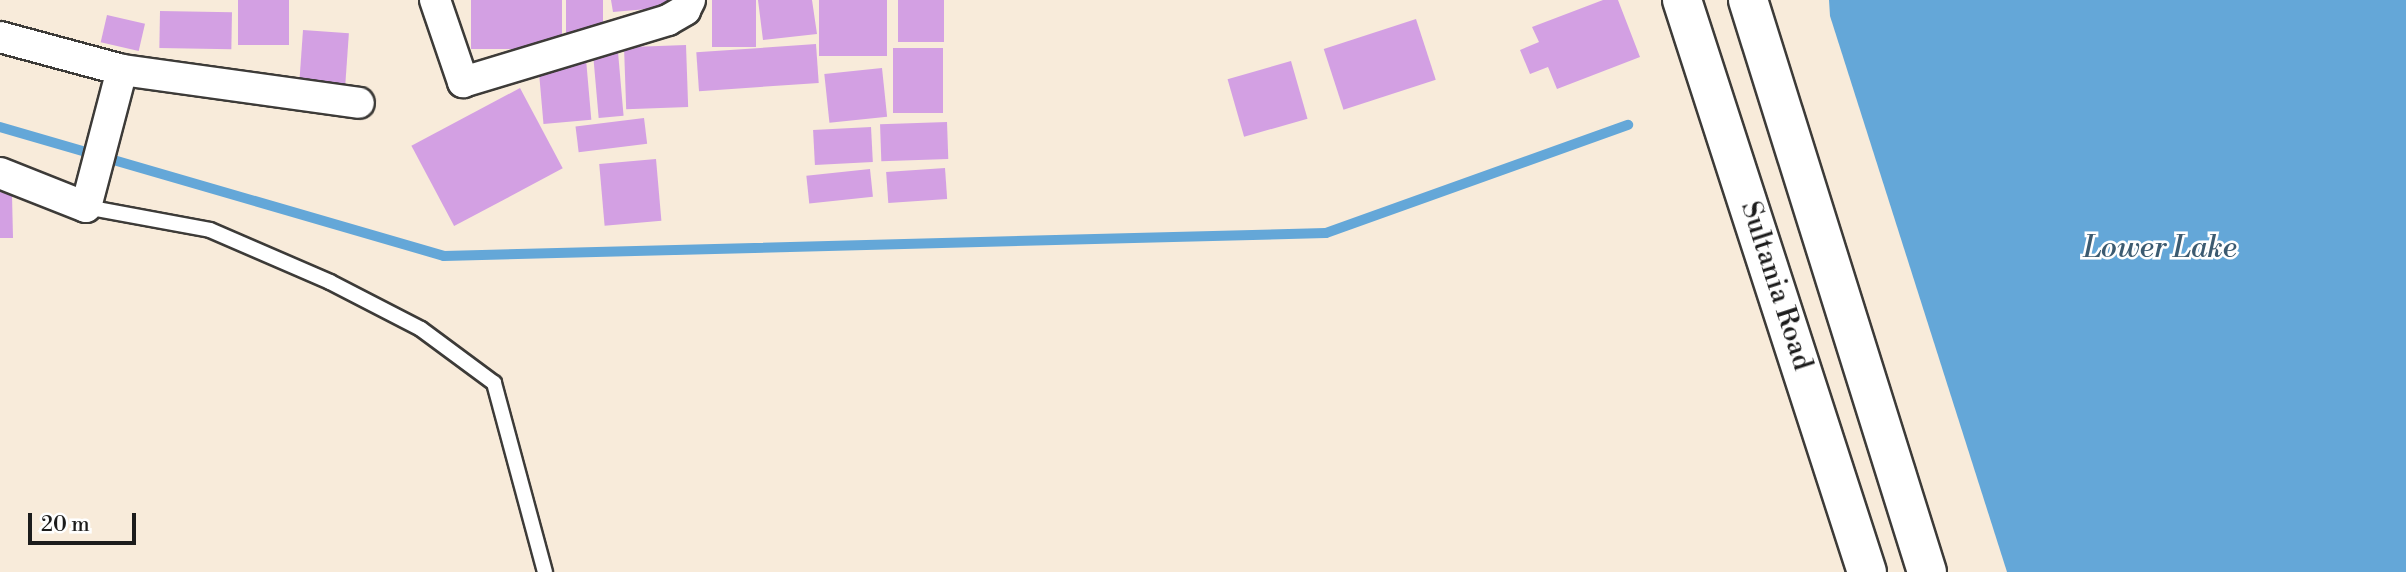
<!DOCTYPE html>
<html>
<head>
<meta charset="utf-8">
<style>
	body { margin:0 }
	#map { position:relative; width:2406px; height:572px; overflow:hidden; background:#f8ebda; font-family:"Libre Bodoni",serif }
	div>[style] { position:absolute }
	.water>* { inset:0; background:#64a7d8 }
	.stream>* { height:10px; margin:-5px; padding:0 5px; transform-origin:5px; border-radius:5px; background:#64a7d8 }
	.building>* { inset:0; background:#d3a0e3; transform-origin:0 0 }
	.roads { filter:drop-shadow(2px 0 #3d3b38) drop-shadow(-2px 0 #3d3b38) drop-shadow(0 2px #3d3b38) drop-shadow(0 -2px #3d3b38) }
	.service>* { height:14px; margin:-7px; padding:0 7px; transform-origin:7px; border-radius:7px; background:#fff }
	.minor>* { height:30px; margin:-15px; padding:0 15px; transform-origin:15px; border-radius:15px; background:#fff }
	.primary>* { height:38px; margin:-19px; padding:0 19px; transform-origin:19px; border-radius:19px; background:#fff }
	span { translate:-50% -50%; white-space:nowrap; text-align:center; line-height:1.15; -webkit-text-stroke:5px #fff; paint-order:stroke }
	.street-label { font-size:28px; color:#1c1c1c }
	.water-label { font-size:30px; color:#3c5b71; font-style:italic }
	.scale { position:absolute; left:28px; top:513px; width:108px; height:32px; box-sizing:border-box; border:4px solid #1c1c1c; border-top:0; padding-left:9px; font-size:21px; line-height:24px; white-space:nowrap; color:#1c1c1c; -webkit-text-stroke:5px #fff; paint-order:stroke }
</style>
</head>
<body>
<div id="map">
	<div class="water">
		<div style="clip-path:polygon(1829px 0,2406px 0,2406px 572px,2007px 572px,1830px 16px)"></div>
	</div>
	<div class="stream">
		<div style="left:0;top:127px;width:462px;rotate:16.2deg"></div>
		<div style="left:444px;top:256px;width:882px;rotate:-1.49deg"></div>
		<div style="left:1326px;top:233px;width:321px;rotate:-19.7deg"></div>
	</div>
	<div class="building">
		<div style="left:238px;top:0;width:51px;height:45px"></div>
		<div style="left:471px;top:0;width:91px;height:49px"></div>
		<div style="left:566px;top:0;width:37px;height:35px"></div>
		<div style="clip-path:polygon(611px 0,670px 0,670px 7px,613px 12px)"></div>
		<div style="left:712px;top:0;width:44px;height:47px"></div>
		<div style="clip-path:polygon(758px 0,812px 0,817px 34px,763px 40px)"></div>
		<div style="left:819px;top:0;width:68px;height:56px"></div>
		<div style="left:898px;top:0;width:46px;height:42px"></div>
		<div style="clip-path:polygon(1603px 0,1618px 0,1640px 57px,1557px 89px,1548px 67px,1530px 74px,1520px 50px,1539px 42px,1532px 27px)"></div>
		<div style="left:160px;top:11px;width:72px;height:37px;rotate:1deg"></div>
		<div style="left:107px;top:15px;width:39px;height:28px;rotate:13deg"></div>
		<div style="left:1416px;top:19px;width:64px;height:97px;rotate:72deg"></div>
		<div style="left:303px;top:30px;width:46px;height:53px;rotate:4deg"></div>
		<div style="left:816px;top:44px;width:39px;height:120px;rotate:86deg"></div>
		<div style="left:686px;top:45px;width:62px;height:62px;rotate:88deg"></div>
		<div style="left:893px;top:48px;width:50px;height:65px"></div>
		<div style="left:618px;top:52px;width:64px;height:25px;rotate:85deg"></div>
		<div style="left:586px;top:59px;width:61px;height:48px;rotate:85deg"></div>
		<div style="left:1291px;top:61px;width:60px;height:66px;rotate:74deg"></div>
		<div style="left:882px;top:68px;width:49px;height:58px;rotate:84deg"></div>
		<div style="left:520px;top:88px;width:91px;height:123px;rotate:62deg"></div>
		<div style="left:644px;top:118px;width:26px;height:69px;rotate:83deg"></div>
		<div style="left:947px;top:122px;width:37px;height:67px;rotate:88deg"></div>
		<div style="left:871px;top:127px;width:35px;height:58px;rotate:87deg"></div>
		<div style="left:656px;top:159px;width:62px;height:57px;rotate:85deg"></div>
		<div style="left:945px;top:168px;width:31px;height:59px;rotate:86deg"></div>
		<div style="left:870px;top:169px;width:28px;height:64px;rotate:84deg"></div>
		<div style="clip-path:polygon(0 192px,12px 195px,13px 238px,0 238px)"></div>
	</div>
	<div class="roads">
		<div class="service">
			<div style="left:86px;top:207px;width:126px;rotate:10.5deg"></div>
			<div style="left:210px;top:230px;width:131px;rotate:23.4deg"></div>
			<div style="left:330px;top:282px;width:102px;rotate:27.3deg"></div>
			<div style="left:421px;top:329px;width:91px;rotate:36.5deg"></div>
			<div style="left:494px;top:383px;width:196px;rotate:74.9deg"></div>
		</div>
		<div class="minor">
			<div style="left:435px;top:0;width:87px;rotate:71.1deg"></div>
			<div style="left:463px;top:82px;width:214px;rotate:-16.8deg"></div>
			<div style="left:668px;top:20px;width:20px;rotate:-30deg"></div>
			<div style="left:685px;top:10px;width:11px;rotate:-63deg"></div>
			<div style="left:0;top:37px;width:126px;rotate:15.1deg"></div>
			<div style="left:0;top:173px;width:92px;rotate:21.6deg"></div>
			<div style="left:86px;top:207px;width:142px;rotate:-75.3deg"></div>
			<div style="left:122px;top:70px;width:239px;rotate:7.9deg"></div>
		</div>
		<div class="primary">
			<div style="left:1682px;top:0;width:601px;rotate:72.08deg"></div>
			<div style="left:1748px;top:0;width:599px;rotate:72.62deg"></div>
		</div>
	</div>
	<div class="street-label">
		<span style="left:1776px;top:286px;rotate:72deg">Sultania Road</span>
	</div>
	<div class="water-label">
		<span style="left:2160px;top:248px">Lower Lake</span>
	</div>
	<div class="scale">20 m</div>
</div>
</body>
</html>
